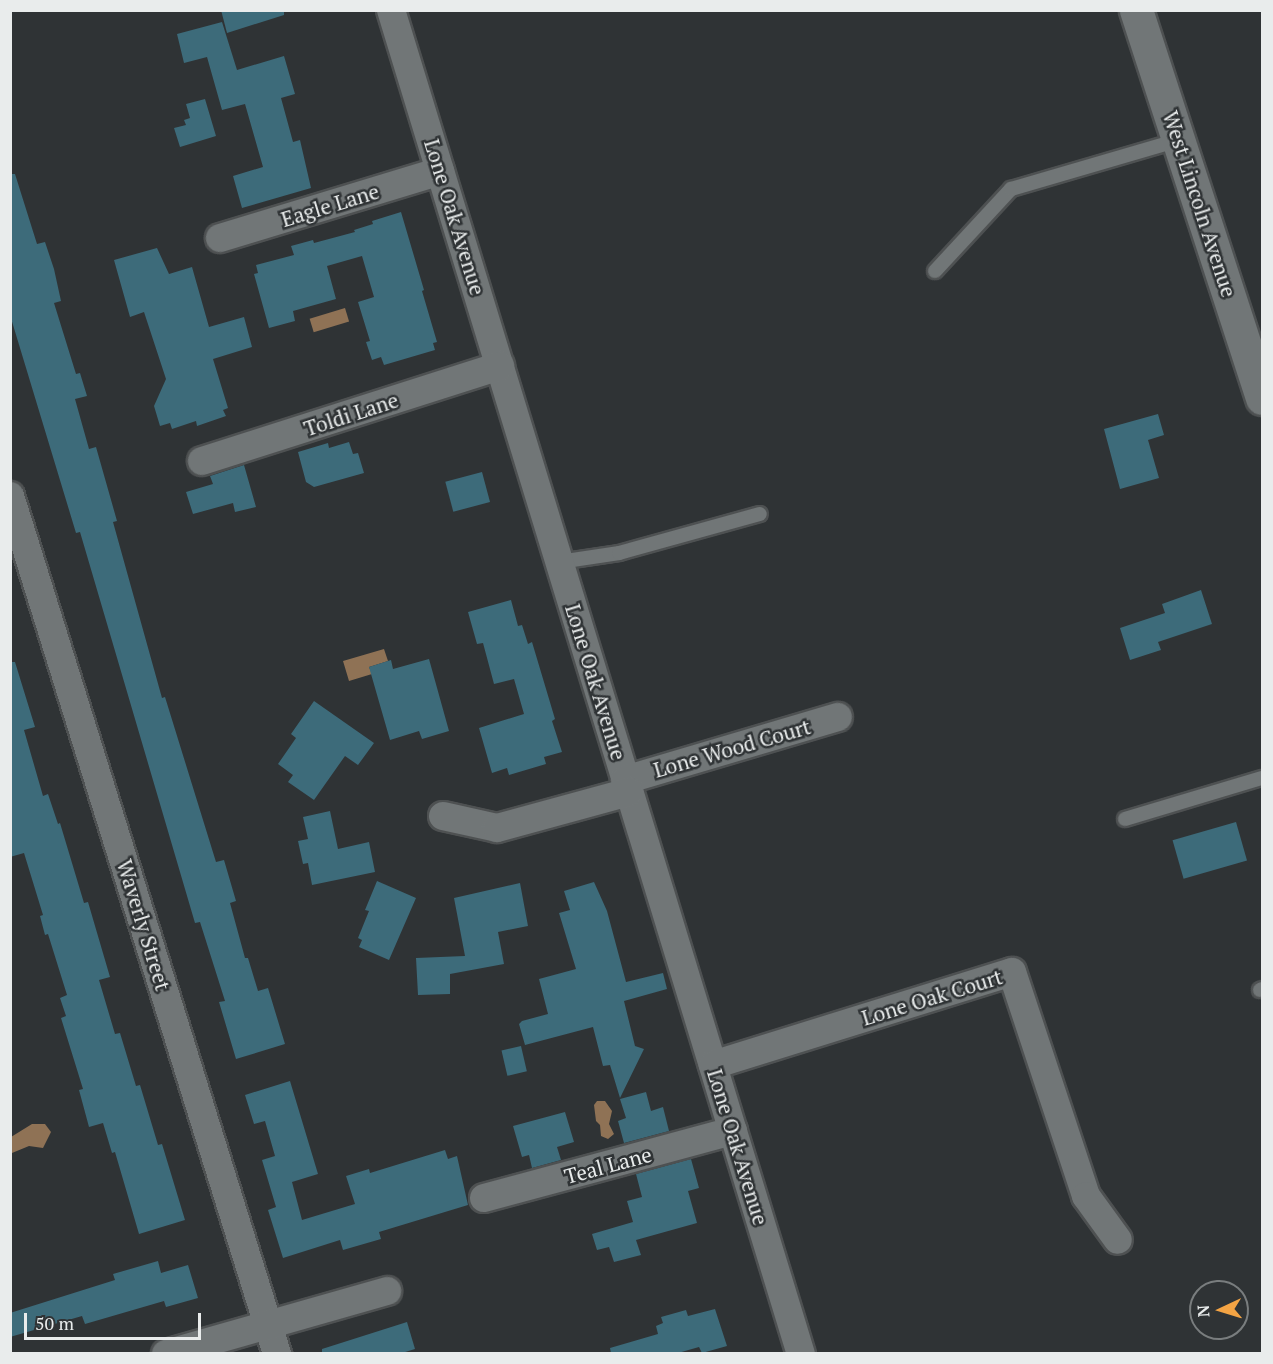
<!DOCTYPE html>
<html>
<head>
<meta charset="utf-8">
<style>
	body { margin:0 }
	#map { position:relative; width:1273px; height:1364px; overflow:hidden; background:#2f3335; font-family:"PT Serif",serif }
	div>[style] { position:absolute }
	.water>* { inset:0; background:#8f7255; transform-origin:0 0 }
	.building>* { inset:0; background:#3d6b7a; transform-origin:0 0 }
	.roads { filter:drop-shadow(2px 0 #4e5152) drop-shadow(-2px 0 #4e5152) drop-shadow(0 2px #4e5152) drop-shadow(0 -2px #4e5152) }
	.lane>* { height:14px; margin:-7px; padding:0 7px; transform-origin:7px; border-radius:7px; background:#717677 }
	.street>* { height:28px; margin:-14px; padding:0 14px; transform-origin:14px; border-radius:14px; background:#717677 }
	.secondary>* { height:33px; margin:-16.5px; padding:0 16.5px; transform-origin:16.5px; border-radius:16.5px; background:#717677 }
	span { translate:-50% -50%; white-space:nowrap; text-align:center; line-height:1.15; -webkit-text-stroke:5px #2f3335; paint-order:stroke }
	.street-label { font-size:21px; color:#e9ecec }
	.frame { position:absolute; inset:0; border:12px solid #e9ecec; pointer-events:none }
	.north { position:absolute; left:1189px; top:1280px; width:60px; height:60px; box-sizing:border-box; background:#2f3335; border:2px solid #797d7e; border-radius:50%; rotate:266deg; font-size:16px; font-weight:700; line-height:24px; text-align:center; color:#e9ecec }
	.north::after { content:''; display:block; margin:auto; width:21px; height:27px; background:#f4a444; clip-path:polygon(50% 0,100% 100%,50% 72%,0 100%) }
	.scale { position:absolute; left:24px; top:1313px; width:177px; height:27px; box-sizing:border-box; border:3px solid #e9ecec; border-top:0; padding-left:8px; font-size:18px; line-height:21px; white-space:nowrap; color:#e9ecec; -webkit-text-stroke:4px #2f3335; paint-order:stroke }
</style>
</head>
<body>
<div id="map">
	<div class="water">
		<div style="left:345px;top:308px;width:14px;height:37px;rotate:73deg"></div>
		<div style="clip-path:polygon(384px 649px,388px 661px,369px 667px,372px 674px,349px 681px,343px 661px)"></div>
		<div style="clip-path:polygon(597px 1101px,605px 1101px,612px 1111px,609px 1124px,614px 1134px,608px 1139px,601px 1136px,600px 1125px,596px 1121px,594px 1105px)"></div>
		<div style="clip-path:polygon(32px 1124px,45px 1124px,51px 1132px,43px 1148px,29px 1146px,12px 1153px,11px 1137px)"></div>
	</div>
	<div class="building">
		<div style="clip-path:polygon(221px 10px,284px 10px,284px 15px,227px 33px)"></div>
		<div style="clip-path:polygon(222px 22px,237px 70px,284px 56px,295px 94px,281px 98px,293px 142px,300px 140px,311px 188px,242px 208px,233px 176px,263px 167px,245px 104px,222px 110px,207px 57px,184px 63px,177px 34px)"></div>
		<div style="clip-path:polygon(205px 99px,216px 136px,180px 147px,174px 128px,186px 125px,184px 120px,190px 118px,186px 104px)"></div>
		<div style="clip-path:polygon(10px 174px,15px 174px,37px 244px,45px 242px,54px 269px,61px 301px,54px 303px,76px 374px,80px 373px,87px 396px,75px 399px,89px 449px,96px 447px,117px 521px,113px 522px,162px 698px,165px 697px,216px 862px,224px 860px,236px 901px,230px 903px,245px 958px,248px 958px,258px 991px,268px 988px,285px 1044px,236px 1059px,219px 1002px,225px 1001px,200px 922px,195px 923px,80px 532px,76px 533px,10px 315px)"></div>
		<div style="clip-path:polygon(401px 212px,424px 290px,422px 291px,437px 342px,433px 343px,435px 350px,384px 365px,381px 357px,372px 360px,366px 342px,370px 341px,358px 302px,374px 297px,362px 256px,327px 266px,336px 299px,293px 311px,295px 321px,269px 328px,254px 274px,258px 273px,256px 265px,294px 255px,291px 246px,313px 240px,314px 243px,355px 232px,354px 230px,373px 224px,372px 221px)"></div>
		<div style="clip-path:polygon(157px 248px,169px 274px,192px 267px,209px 327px,244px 317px,252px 347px,213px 359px,228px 408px,223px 410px,226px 416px,197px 426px,196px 421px,172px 429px,170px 423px,160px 426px,154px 406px,166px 379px,144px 312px,130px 317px,114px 260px)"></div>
		<div style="clip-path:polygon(1158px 414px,1164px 435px,1148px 440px,1159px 478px,1120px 489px,1104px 429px)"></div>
		<div style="clip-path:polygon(349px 442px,353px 454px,358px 453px,364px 473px,314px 487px,306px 482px,298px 452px,328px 443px,329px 448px)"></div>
		<div style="clip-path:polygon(244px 465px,256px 507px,235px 512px,233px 503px,193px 514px,186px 492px,213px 484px,210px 476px)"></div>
		<div style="left:482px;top:472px;width:31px;height:38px;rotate:75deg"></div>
		<div style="clip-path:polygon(1201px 590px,1212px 624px,1158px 642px,1161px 650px,1130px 660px,1120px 628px,1165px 613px,1162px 604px)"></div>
		<div style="clip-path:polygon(511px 600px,518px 626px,522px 625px,528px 644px,532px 642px,555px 719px,552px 721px,562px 752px,544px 757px,546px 764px,509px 775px,507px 768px,492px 773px,479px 728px,524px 714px,514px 679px,494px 684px,483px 643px,477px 644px,468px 612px)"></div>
		<div style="clip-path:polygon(429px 659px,449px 731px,422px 739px,419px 731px,390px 740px,369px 667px,391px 660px,393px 669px)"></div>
		<div style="clip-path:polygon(10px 662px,15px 662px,35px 727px,24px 730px,43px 796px,48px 794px,58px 824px,60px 823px,84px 903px,88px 902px,110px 977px,99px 980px,115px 1034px,120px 1033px,136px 1086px,140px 1085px,158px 1145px,162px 1144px,185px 1220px,139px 1234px,115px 1152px,112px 1153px,103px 1123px,89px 1127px,79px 1090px,83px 1089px,61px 1018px,66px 1016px,60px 998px,67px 995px,48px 934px,45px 935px,40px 916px,43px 915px,24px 853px,10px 857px)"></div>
		<div style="clip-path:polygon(314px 701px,374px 743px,358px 765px,345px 756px,314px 800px,288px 782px,293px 775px,278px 764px,296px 738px,291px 734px)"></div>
		<div style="clip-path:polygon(330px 811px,338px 849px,369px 842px,375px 872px,312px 885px,308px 863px,303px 864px,298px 841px,308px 839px,303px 817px)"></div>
		<div style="left:1236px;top:822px;width:40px;height:66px;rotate:74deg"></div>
		<div style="clip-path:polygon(377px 881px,416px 898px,389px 960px,359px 947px,362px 940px,358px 938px,369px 911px,365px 910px)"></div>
		<div style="clip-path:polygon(594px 882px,607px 911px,626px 982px,663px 973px,667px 989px,624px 1001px,635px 1046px,644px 1049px,620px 1098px,610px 1065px,603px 1066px,593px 1027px,525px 1045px,519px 1024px,522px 1021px,548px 1014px,539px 979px,576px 969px,559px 913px,570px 910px,564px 891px)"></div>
		<div style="clip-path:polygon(520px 883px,528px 926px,498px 932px,504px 964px,450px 974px,450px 994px,418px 995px,416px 958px,465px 956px,454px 898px)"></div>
		<div style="left:521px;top:1046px;width:26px;height:20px;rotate:77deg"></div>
		<div style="clip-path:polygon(290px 1081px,318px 1174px,292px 1182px,302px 1220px,355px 1204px,346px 1176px,369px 1169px,370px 1173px,445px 1150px,448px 1159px,457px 1156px,468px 1205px,379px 1232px,381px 1239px,343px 1250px,340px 1240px,283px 1258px,268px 1210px,276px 1207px,262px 1160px,275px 1156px,265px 1121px,254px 1124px,245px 1095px)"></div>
		<div style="clip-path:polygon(646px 1092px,651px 1111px,663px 1107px,669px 1131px,624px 1143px,618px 1121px,626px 1118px,620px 1099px)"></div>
		<div style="clip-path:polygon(565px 1112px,574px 1142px,557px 1147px,561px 1160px,532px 1168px,529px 1155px,522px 1157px,513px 1126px)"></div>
		<div style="clip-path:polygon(691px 1159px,699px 1188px,688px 1191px,697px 1223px,636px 1240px,641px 1255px,614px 1262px,609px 1247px,597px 1250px,592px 1234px,633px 1222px,627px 1201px,642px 1197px,636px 1174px)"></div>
		<div style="clip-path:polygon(158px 1261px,161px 1273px,188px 1265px,198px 1298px,166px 1307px,164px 1301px,85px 1324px,82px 1316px,10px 1337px,10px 1313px,115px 1280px,113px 1274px)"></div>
		<div style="clip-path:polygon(715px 1309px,727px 1346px,702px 1353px,699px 1347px,678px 1353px,611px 1353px,610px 1348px,658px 1334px,656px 1326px,663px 1323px,661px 1317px,686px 1310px,688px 1316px)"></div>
		<div style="clip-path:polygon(407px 1322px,415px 1349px,402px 1353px,322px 1353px,322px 1349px)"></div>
	</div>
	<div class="roads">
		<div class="lane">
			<div style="left:935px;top:271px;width:112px;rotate:-47.2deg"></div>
			<div style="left:1011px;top:189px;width:175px;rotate:-16.3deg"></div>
			<div style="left:559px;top:562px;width:61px;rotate:-8.5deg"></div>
			<div style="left:619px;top:553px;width:146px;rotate:-15.5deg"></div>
			<div style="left:1125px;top:819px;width:143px;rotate:-16.7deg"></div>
			<div style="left:1260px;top:990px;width:2px;rotate:-27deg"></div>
		</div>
		<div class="street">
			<div style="left:391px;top:10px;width:1405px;rotate:73.04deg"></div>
			<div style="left:220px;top:238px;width:230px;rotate:-16.9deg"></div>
			<div style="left:202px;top:461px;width:313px;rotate:-17.7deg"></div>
			<div style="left:10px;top:496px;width:899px;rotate:72.71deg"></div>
			<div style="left:625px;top:780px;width:222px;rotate:-16.5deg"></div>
			<div style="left:443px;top:816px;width:55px;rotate:12.5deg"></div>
			<div style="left:497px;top:828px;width:137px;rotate:-15.3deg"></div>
			<div style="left:713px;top:1065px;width:313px;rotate:-17.3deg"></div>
			<div style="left:1012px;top:972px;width:236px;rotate:71.7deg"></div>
			<div style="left:1086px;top:1196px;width:54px;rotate:54deg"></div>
			<div style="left:484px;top:1198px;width:258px;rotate:-15.1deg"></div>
			<div style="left:166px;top:1354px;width:230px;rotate:-15.9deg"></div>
		</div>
		<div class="secondary">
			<div style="left:1136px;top:10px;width:408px;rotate:72deg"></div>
		</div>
	</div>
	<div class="street-label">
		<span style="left:1200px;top:204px;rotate:72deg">West Lincoln Avenue</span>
		<span style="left:330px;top:205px;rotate:-17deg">Eagle Lane</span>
		<span style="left:455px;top:217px;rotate:73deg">Lone Oak Avenue</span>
		<span style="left:351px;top:414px;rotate:-18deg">Toldi Lane</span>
		<span style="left:596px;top:682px;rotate:73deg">Lone Oak Avenue</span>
		<span style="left:732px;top:748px;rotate:-16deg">Lone Wood Court</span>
		<span style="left:144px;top:925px;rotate:73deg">Waverly Street</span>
		<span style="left:932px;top:997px;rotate:-17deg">Lone Oak Court</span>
		<span style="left:738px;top:1147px;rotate:73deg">Lone Oak Avenue</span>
		<span style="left:608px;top:1165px;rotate:-15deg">Teal Lane</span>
	</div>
	<div class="frame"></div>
	<div class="north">N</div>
	<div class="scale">50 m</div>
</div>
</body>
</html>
